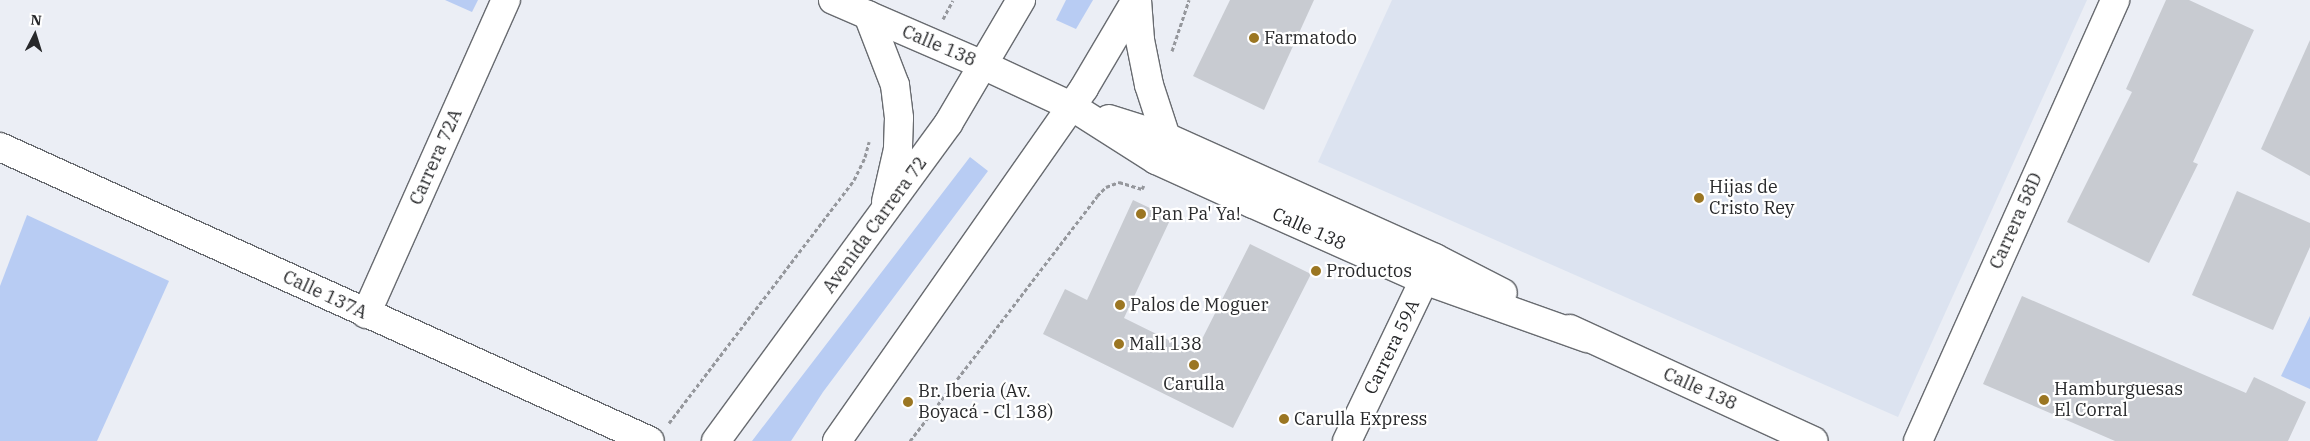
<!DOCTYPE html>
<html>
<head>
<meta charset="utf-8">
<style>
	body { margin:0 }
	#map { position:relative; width:2310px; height:441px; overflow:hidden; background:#ebeef5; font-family:"IBM Plex Serif",serif }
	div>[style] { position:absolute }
	.built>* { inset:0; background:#dce3f0 }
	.green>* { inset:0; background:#b8ccf3 }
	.building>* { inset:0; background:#c8cbd1 }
	.path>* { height:3px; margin-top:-1.5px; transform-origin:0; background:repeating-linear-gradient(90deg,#95979c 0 4px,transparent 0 6.5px) }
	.roads { filter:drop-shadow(1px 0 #686b70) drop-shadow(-1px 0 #686b70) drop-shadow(0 1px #686b70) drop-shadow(0 -1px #686b70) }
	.minor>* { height:28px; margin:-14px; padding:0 14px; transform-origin:14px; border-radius:14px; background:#fff }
	.major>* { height:28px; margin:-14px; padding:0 14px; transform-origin:14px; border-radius:14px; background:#fff }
	.highway>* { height:28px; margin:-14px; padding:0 14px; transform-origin:14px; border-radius:14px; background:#fff }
	.dots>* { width:14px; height:14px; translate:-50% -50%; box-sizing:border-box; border:2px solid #fff; border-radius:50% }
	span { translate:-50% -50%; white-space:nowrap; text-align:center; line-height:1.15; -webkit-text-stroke:4.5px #fff; paint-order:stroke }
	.poi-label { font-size:18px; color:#27282a }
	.left { translate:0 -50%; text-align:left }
	.street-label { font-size:18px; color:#27282a }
	.north { position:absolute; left:10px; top:10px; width:50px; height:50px; -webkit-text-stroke:4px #fff; paint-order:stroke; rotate:5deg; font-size:14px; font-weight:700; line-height:20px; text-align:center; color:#27282a }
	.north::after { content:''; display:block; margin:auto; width:18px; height:22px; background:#27282a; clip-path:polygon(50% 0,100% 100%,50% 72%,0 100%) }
</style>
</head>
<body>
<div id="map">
	<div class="built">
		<div style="clip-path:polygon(1392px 0,2087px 0,1898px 417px,1318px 162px)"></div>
	</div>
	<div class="green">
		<div style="clip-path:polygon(445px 0,478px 0,472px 12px)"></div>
		<div style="clip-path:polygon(1066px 0,1093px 0,1076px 29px,1056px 20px)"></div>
		<div style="clip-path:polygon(970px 157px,988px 171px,823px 392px,791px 441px,752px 441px)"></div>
		<div style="clip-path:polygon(27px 215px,169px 281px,97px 441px,0 441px,0 286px)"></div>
		<div style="clip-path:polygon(2310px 316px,2310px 389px,2281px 376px)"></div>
	</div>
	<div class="building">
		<div style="clip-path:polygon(1230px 0,1314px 0,1264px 110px,1193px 76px)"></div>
		<div style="clip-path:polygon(2166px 0,2189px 0,2254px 30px,2193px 162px,2198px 164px,2149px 263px,2067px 222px,2132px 92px,2126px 89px)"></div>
		<div style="clip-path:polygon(2310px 40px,2310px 176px,2261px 149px)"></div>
		<div style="clip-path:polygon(2237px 191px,2310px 223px,2310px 247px,2273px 330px,2192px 295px)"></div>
		<div style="clip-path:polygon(1133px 200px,1171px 218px,1124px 318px,1195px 353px,1250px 244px,1311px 274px,1233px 428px,1043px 334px,1065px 289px,1087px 300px)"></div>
		<div style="clip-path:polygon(2022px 296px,2246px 393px,2254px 377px,2306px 402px,2288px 441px,2115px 441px,1983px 384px)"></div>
	</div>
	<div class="path">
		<div style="left:943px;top:19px;width:21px;rotate:-62deg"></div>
		<div style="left:1172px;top:51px;width:54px;rotate:-71.6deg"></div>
		<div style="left:669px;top:423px;width:305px;rotate:-52.7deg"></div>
		<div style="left:854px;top:180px;width:25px;rotate:-64deg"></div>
		<div style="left:865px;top:157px;width:16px;rotate:-75deg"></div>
		<div style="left:910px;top:441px;width:308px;rotate:-52.6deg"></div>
		<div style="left:1097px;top:196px;width:13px;rotate:-45deg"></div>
		<div style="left:1106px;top:187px;width:14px;rotate:-21deg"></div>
		<div style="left:1119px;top:182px;width:24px;rotate:17deg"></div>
		<div style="left:1142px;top:189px;width:4px;rotate:-63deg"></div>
	</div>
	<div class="roads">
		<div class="minor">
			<div style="left:0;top:147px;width:713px;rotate:24.34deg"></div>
			<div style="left:366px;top:314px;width:344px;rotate:-66deg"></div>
			<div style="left:1347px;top:441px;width:178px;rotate:-64.4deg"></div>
			<div style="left:1918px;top:441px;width:483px;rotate:-65.9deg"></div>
		</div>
		<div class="major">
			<div style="left:833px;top:0;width:163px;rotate:23.4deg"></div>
			<div style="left:983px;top:65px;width:97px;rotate:25deg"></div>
			<div style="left:1071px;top:106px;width:101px;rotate:32.4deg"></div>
			<div style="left:1156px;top:160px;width:107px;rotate:24.4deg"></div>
			<div style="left:1253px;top:204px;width:187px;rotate:24deg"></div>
			<div style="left:1424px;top:280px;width:173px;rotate:19.6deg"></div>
			<div style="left:1109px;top:119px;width:60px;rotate:17.5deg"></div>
			<div style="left:1166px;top:137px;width:295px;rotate:24.2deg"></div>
			<div style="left:1435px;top:258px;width:76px;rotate:27.2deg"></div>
			<div style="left:1570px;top:329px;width:268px;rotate:24.7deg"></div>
		</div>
		<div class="highway">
			<div style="left:1137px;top:0;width:40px;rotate:85.7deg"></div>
			<div style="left:1140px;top:40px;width:46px;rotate:78.7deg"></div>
			<div style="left:1149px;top:85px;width:55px;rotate:71.9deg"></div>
			<div style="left:868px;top:15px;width:75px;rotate:68.9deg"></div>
			<div style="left:895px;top:85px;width:33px;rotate:83deg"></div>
			<div style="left:899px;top:118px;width:31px;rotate:92deg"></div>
			<div style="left:898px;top:149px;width:54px;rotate:102.8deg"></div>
			<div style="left:716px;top:441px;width:393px;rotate:-53.8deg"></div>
			<div style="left:948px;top:124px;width:144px;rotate:-59.5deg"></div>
			<div style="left:837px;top:441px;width:431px;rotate:-55deg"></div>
			<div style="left:1084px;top:88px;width:102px;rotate:-59.4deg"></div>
		</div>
	</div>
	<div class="dots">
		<div style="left:1254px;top:38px;background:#9b7622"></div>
		<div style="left:1699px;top:198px;background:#9b7622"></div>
		<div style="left:1141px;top:214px;background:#9b7622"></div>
		<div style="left:1316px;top:271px;background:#9b7622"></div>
		<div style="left:1120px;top:305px;background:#9b7622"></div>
		<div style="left:1119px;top:344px;background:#9b7622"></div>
		<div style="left:1194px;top:365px;background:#9b7622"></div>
		<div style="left:2044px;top:400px;background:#9b7622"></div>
		<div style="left:908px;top:402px;background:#9b7622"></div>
		<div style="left:1284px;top:419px;background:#9b7622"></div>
	</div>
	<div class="poi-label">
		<span class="left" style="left:1264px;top:38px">Farmatodo</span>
		<span class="left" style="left:1709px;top:198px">Hijas de<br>Cristo Rey</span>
		<span class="left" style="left:1151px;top:214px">Pan Pa' Ya!</span>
		<span class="left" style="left:1326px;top:271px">Productos</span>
		<span class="left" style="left:1130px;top:305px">Palos de Moguer</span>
		<span class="left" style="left:1129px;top:344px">Mall 138</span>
		<span style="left:1194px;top:384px">Carulla</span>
		<span class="left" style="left:2054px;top:400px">Hamburguesas<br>El Corral</span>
		<span class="left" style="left:918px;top:402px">Br. Iberia (Av.<br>Boyacá - Cl 138)</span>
		<span class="left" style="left:1294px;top:419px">Carulla Express</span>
	</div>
	<div class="street-label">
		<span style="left:939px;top:46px;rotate:23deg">Calle 138</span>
		<span style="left:436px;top:157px;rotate:-66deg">Carrera 72A</span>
		<span style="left:2016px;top:221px;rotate:-66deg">Carrera 58D</span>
		<span style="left:875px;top:225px;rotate:-54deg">Avenida Carrera 72</span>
		<span style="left:1309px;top:229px;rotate:24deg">Calle 138</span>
		<span style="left:325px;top:295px;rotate:25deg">Calle 137A</span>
		<span style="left:1392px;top:347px;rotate:-64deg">Carrera 59A</span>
		<span style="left:1700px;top:389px;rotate:24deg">Calle 138</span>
	</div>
	<div class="north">N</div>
</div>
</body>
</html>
